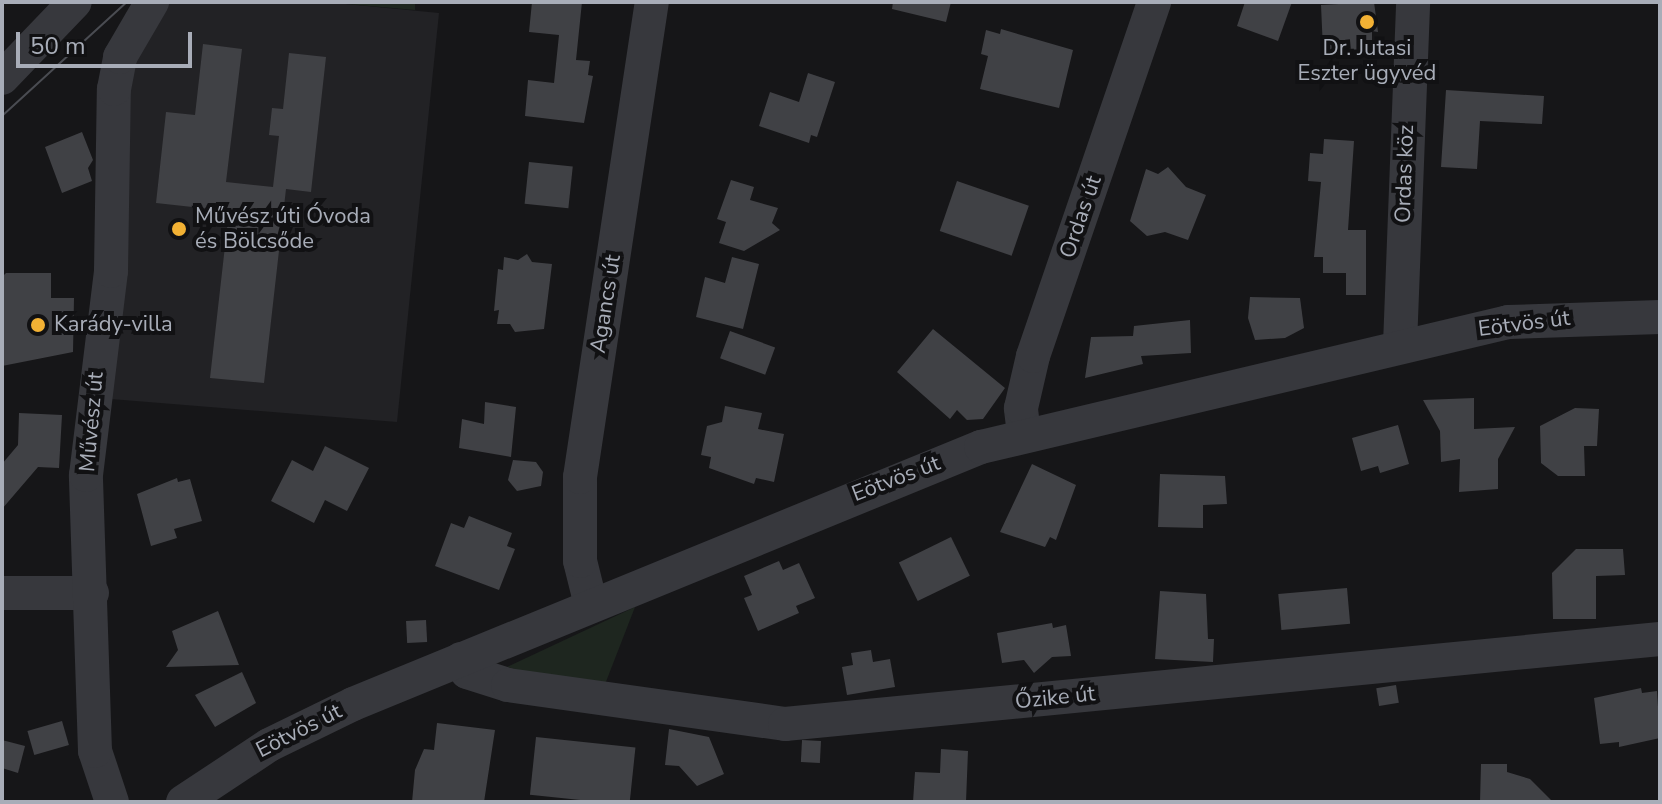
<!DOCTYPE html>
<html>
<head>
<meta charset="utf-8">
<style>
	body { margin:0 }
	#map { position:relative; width:1662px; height:804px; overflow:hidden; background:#161618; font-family:"Nunito Sans",sans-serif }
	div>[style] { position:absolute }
	.built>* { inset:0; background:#222225 }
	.green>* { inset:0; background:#1e261f }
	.building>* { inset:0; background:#404145; transform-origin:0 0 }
	.minor>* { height:34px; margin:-17px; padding:0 17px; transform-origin:17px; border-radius:17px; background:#37383d }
	.tram>* { height:2px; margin:-1px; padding:0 1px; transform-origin:1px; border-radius:1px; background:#4a4c52 }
	.dots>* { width:22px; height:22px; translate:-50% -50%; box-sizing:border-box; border:4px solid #111113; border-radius:50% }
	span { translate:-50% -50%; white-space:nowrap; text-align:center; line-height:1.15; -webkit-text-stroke:8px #111113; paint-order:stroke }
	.poi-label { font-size:22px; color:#a8adb8 }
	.left { translate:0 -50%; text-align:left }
	.street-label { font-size:22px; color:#a8adb8 }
	.frame { position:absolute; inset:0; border:4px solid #a8adb8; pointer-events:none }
	.scale { position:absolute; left:16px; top:32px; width:176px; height:36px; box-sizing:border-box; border:4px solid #a8adb8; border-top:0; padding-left:10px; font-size:24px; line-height:28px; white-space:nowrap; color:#a8adb8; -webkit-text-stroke:6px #111113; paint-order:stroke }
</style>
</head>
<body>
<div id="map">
	<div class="built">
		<div style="clip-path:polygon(162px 2px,325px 2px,439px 13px,397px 422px,111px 399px,130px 63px)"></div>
	</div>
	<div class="green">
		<div style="clip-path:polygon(325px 2px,415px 2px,415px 10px)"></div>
		<div style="clip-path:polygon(635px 607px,602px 692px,507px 667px)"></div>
	</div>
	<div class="building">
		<div style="clip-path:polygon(532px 2px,582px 2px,576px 60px,590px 61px,588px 75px,593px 76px,584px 123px,525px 116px,528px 80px,554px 83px,559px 35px,529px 32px)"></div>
		<div style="clip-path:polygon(893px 2px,951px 2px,946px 22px,892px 9px)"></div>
		<div style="clip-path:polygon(1245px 2px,1292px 2px,1278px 41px,1237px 26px)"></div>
		<div style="clip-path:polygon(1374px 2px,1378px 32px,1372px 31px,1372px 50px,1323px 50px,1321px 5px)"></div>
		<div style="clip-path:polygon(1001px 29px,1073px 50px,1059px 108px,980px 89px,988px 56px,981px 54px,986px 30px,1000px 34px)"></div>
		<div style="clip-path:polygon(203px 44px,242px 49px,226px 182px,273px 187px,279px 136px,269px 135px,272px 108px,283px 109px,289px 53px,326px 57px,311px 192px,286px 189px,264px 383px,210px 378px,229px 211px,156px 203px,166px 112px,195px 115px)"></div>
		<div style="clip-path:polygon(808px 73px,835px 82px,817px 137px,811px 135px,809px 143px,759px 126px,770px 92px,799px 102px)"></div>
		<div style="clip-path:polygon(1446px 90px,1544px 96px,1542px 124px,1480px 121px,1477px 169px,1441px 167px)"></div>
		<div style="clip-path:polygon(82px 132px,93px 160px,88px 168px,92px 181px,62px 193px,45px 147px)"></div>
		<div style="clip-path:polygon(1324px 139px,1354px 141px,1348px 230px,1366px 230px,1366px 295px,1346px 295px,1346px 273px,1323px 273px,1323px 257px,1314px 257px,1321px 182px,1308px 181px,1310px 153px,1323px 154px)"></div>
		<div style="left:529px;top:162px;width:44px;height:42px;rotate:6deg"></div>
		<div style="clip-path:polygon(1168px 167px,1186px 187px,1206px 195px,1188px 240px,1165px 232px,1147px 236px,1130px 221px,1146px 169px,1158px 174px)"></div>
		<div style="clip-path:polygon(731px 180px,754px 187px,750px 200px,778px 208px,772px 223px,780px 230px,744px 251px,719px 243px,726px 222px,717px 219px)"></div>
		<div style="left:957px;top:181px;width:76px;height:53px;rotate:19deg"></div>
		<div style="clip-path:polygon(527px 254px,532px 262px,552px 264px,544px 329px,515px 332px,510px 324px,497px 324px,499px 310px,494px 311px,498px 269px,503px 270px,504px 257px,518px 260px)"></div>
		<div style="clip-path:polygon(732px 257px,759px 264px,743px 329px,696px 317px,705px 277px,725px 283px)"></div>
		<div style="clip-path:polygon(6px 273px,51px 273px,51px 298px,74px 298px,73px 352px,2px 366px,2px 277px)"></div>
		<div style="clip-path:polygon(1250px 297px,1300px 298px,1304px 328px,1285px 338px,1255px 340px,1248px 318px)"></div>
		<div style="clip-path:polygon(1190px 320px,1191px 353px,1141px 356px,1143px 364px,1085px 378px,1091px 337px,1133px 336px,1134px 326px)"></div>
		<div style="clip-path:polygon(933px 329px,1005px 388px,983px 419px,967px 420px,957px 410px,950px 419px,897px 372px)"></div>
		<div style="left:730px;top:331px;width:48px;height:29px;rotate:20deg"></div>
		<div style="clip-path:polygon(1474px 398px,1474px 429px,1515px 427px,1498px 459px,1498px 489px,1459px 492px,1460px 459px,1441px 462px,1440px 431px,1423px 400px)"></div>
		<div style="clip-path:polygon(485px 402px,516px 407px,511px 457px,459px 448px,462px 419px,484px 424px)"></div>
		<div style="clip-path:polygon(725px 406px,762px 413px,758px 429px,784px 434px,774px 482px,756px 478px,754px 484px,709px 468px,711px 457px,701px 455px,707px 426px,722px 422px)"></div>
		<div style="clip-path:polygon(1575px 408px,1599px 409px,1597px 446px,1584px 446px,1585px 476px,1558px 476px,1541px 463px,1540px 426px)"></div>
		<div style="clip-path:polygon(19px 413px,62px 415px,59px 468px,38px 467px,2px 509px,2px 464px,18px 445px)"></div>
		<div style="clip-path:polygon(1398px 425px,1409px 464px,1380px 473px,1378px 466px,1361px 471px,1352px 438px)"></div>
		<div style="clip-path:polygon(325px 446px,369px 468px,347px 511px,325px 500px,314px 523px,271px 501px,292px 460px,313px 471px)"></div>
		<div style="clip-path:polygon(513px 460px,536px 462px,543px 472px,541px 486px,517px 491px,508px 480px)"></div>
		<div style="clip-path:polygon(1032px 464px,1076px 485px,1056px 540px,1050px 537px,1045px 547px,1000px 532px)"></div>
		<div style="clip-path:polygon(1160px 474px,1225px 476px,1227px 504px,1203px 505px,1203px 528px,1158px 527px)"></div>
		<div style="clip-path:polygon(177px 478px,178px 482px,190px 479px,202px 521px,174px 529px,177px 538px,151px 546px,137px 494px)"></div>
		<div style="clip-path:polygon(469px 516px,512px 533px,507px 546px,515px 549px,499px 590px,435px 566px,451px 523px,464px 528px)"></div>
		<div style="left:951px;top:537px;width:43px;height:58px;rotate:64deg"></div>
		<div style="clip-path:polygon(1576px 549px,1623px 549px,1625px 575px,1596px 576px,1596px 619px,1553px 619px,1552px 573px)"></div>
		<div style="clip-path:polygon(779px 561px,783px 570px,799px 563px,815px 598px,796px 606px,799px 613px,758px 631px,744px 598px,752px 595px,744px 576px)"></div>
		<div style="left:1347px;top:588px;width:36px;height:69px;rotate:85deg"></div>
		<div style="clip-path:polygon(1160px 591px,1206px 594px,1208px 639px,1214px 639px,1213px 662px,1155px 659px)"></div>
		<div style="clip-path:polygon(218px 611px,239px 665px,166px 667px,178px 650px,172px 631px)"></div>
		<div style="left:426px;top:620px;width:22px;height:20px;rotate:87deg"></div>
		<div style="clip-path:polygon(1052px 623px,1053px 628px,1066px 625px,1071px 656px,1052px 657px,1034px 673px,1024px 660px,1002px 663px,997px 633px)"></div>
		<div style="clip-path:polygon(871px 650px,873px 662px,890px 659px,895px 687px,847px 695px,842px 667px,853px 665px,851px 653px)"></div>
		<div style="clip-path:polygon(242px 672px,256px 703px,215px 727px,195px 695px)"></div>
		<div style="left:1396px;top:685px;width:18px;height:20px;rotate:81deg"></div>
		<div style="clip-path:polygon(1641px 688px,1642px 693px,1657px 691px,1660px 738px,1619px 747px,1619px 742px,1600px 744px,1594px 698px)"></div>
		<div style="left:62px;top:721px;width:25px;height:36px;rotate:74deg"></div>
		<div style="clip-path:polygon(437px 723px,495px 730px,484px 802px,412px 802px,415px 770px,424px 749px,434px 750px)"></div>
		<div style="clip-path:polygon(669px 729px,709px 737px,724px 774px,697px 786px,679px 766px,665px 765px)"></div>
		<div style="left:536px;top:737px;width:100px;height:58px;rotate:6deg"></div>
		<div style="clip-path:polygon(2px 740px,25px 746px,18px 773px,2px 768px)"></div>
		<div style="left:821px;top:741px;width:22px;height:19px;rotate:93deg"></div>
		<div style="clip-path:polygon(941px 749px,968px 751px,966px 802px,913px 802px,915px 772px,940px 773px)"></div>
		<div style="clip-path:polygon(1481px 764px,1507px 764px,1507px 772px,1530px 779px,1553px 802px,1480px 802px)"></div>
	</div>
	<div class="minor">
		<div style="left:2px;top:78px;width:105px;rotate:-46.2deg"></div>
		<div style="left:1400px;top:345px;width:343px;rotate:-87.8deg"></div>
		<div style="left:1024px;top:434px;width:26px;rotate:-97deg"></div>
		<div style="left:1021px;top:408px;width:53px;rotate:-77deg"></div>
		<div style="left:1033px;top:356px;width:374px;rotate:-71.1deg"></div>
		<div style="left:2px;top:593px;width:90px"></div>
		<div style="left:591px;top:605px;width:45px;rotate:-104deg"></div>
		<div style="left:580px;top:561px;width:84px;rotate:-90deg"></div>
		<div style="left:580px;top:477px;width:480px;rotate:-81.4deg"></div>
		<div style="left:461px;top:659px;width:14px;rotate:65deg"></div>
		<div style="left:467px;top:672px;width:43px;rotate:17.6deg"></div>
		<div style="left:508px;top:685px;width:280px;rotate:8deg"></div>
		<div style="left:785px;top:724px;width:879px;rotate:-5.55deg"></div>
		<div style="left:112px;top:802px;width:54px;rotate:-108.4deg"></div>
		<div style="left:95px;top:751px;width:276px;rotate:-91.9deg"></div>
		<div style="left:86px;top:475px;width:206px;rotate:-83deg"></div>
		<div style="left:111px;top:271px;width:182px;rotate:-89.1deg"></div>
		<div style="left:114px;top:89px;width:33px;rotate:-79deg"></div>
		<div style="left:120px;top:57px;width:64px;rotate:-59.8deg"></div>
		<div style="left:183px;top:802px;width:103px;rotate:-33.5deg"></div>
		<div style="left:269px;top:745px;width:93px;rotate:-26deg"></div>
		<div style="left:353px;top:704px;width:679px;rotate:-22.26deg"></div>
		<div style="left:981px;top:447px;width:542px;rotate:-13.34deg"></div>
		<div style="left:1508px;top:322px;width:152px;rotate:-1.9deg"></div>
	</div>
	<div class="tram">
		<div style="left:2px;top:116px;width:169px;rotate:-42.4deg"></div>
	</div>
	<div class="dots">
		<div style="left:1367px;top:22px;background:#f2b134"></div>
		<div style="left:179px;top:229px;background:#f2b134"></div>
		<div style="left:38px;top:325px;background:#f2b134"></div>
	</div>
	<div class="poi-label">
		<span style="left:1367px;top:61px">Dr. Jutasi<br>Eszter ügyvéd</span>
		<span class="left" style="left:195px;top:229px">Művész úti Óvoda<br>és Bölcsőde</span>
		<span class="left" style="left:54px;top:325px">Karády-villa</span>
	</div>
	<div class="street-label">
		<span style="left:1405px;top:174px;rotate:-88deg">Ordas köz</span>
		<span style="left:1081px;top:217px;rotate:-71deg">Ordas út</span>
		<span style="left:606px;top:304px;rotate:-81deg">Agancs út</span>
		<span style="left:1524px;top:324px;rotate:-7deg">Eötvös út</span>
		<span style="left:92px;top:422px;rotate:-85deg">Művész út</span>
		<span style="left:896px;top:479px;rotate:-21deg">Eötvös út</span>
		<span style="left:1055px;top:698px;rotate:-6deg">Őzike út</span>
		<span style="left:299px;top:731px;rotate:-27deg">Eötvös út</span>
	</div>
	<div class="frame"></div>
	<div class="scale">50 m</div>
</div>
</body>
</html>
